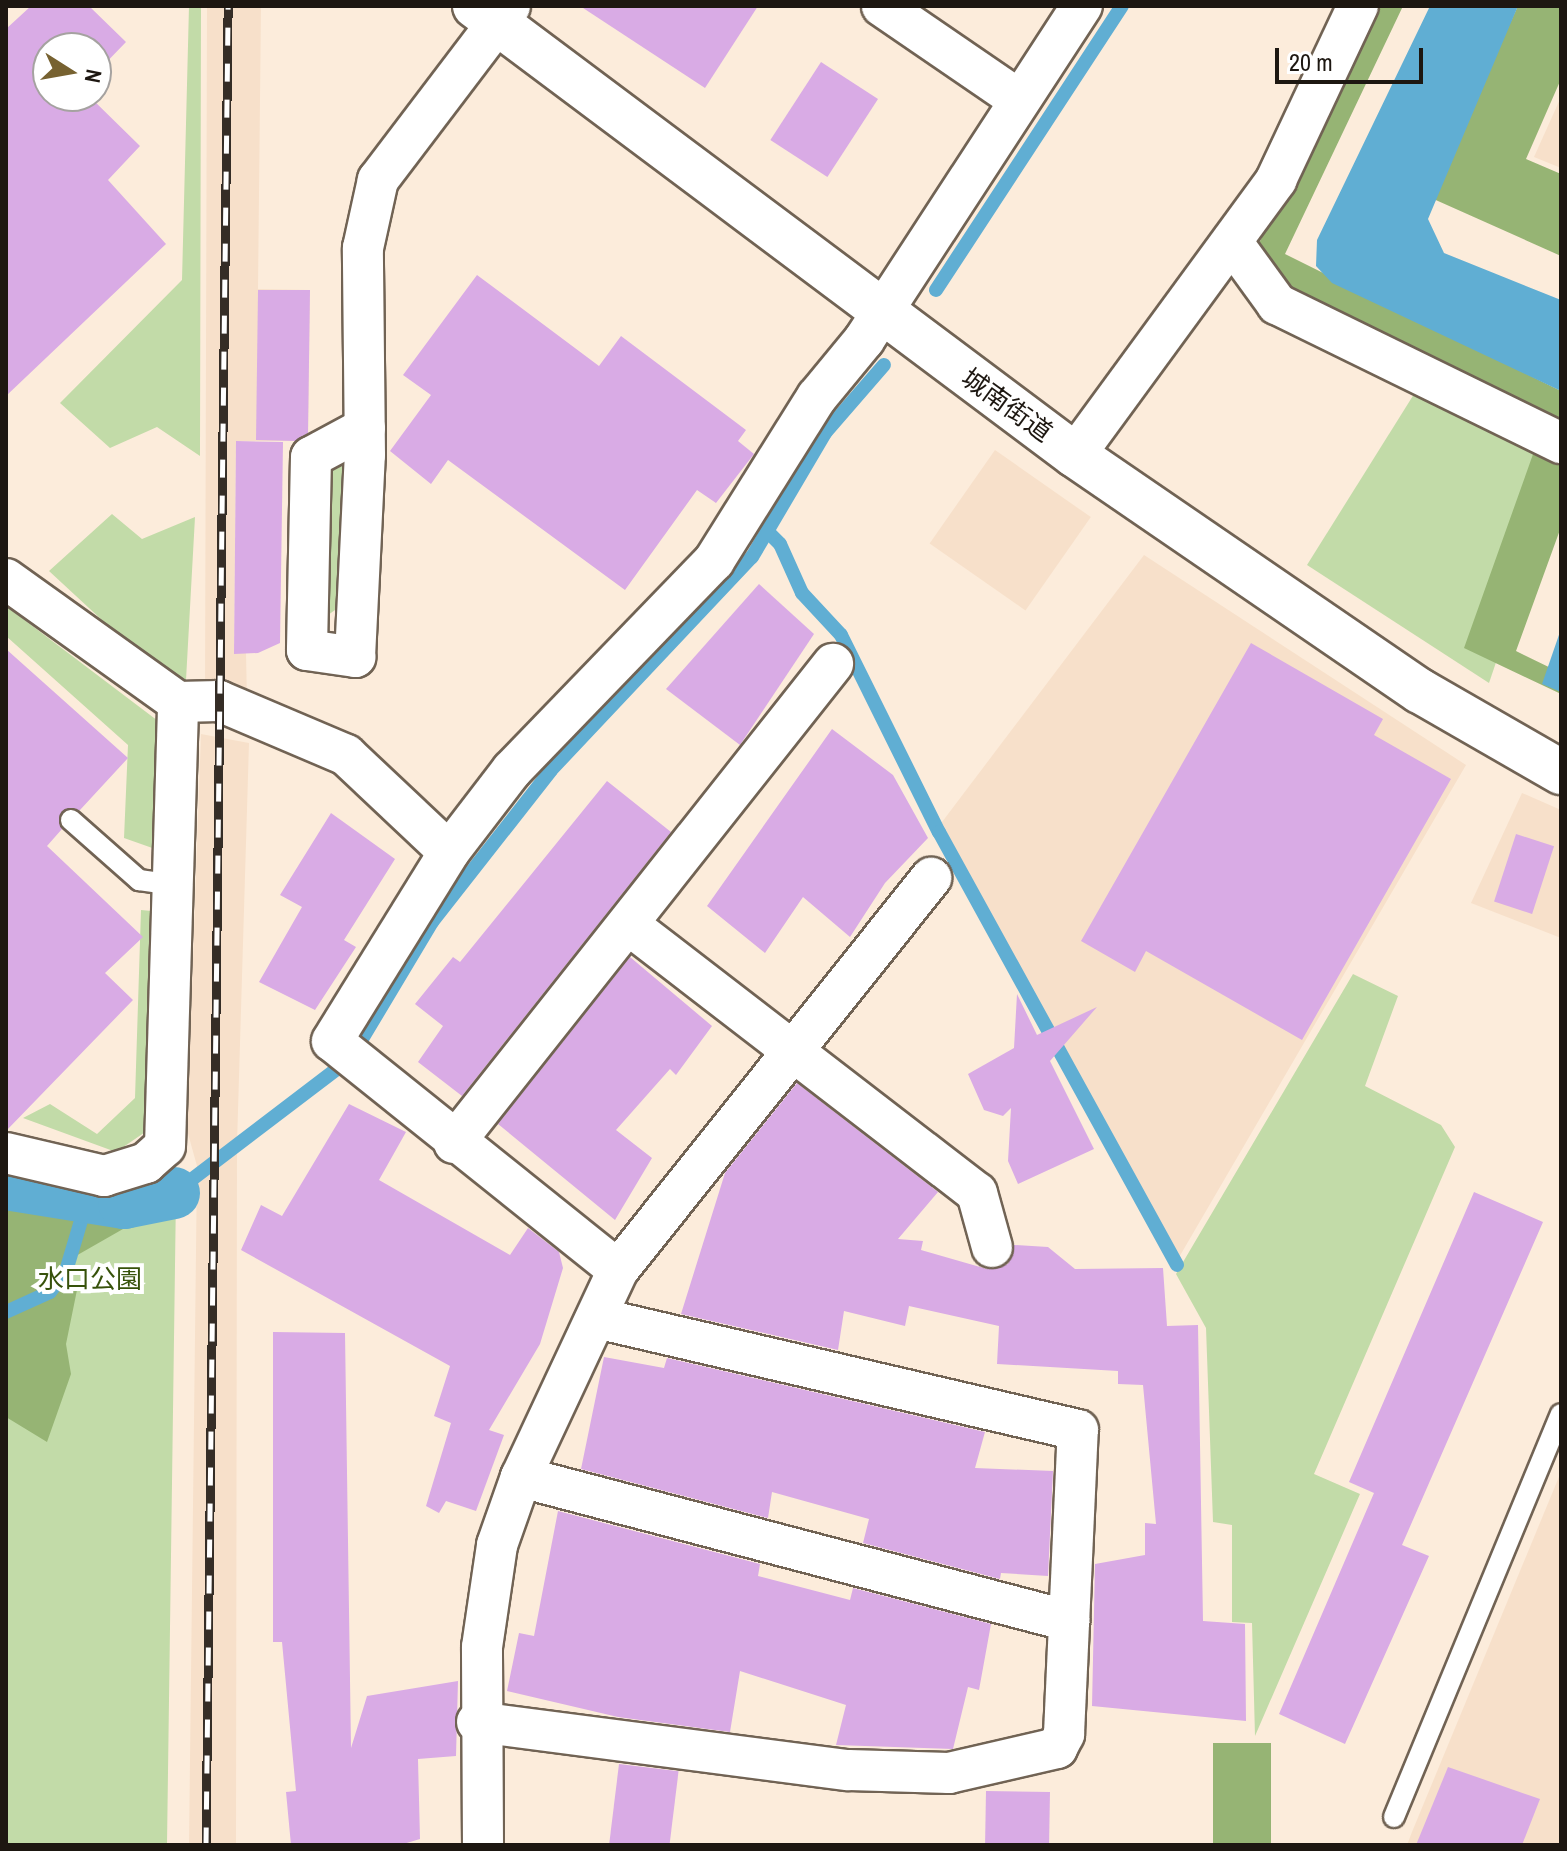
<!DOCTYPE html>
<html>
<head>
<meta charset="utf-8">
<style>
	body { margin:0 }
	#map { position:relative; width:1567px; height:1851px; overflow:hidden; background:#fcecdb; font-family:"Archivo Narrow","Noto Sans JP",sans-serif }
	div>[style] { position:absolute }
	.built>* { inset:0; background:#f7e0ca; transform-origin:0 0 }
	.green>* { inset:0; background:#c2dba8 }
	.forest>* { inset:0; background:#96b474; transform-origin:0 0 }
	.water>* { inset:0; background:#60aed3 }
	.stream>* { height:14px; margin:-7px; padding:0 7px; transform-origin:7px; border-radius:7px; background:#60aed3 }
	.canal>* { height:52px; margin:-26px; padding:0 26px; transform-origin:26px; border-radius:26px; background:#60aed3 }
	.building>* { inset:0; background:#d9abe5; transform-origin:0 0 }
	.roads { filter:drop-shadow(2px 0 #716354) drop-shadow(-2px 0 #716354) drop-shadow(0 2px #716354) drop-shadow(0 -2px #716354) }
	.service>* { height:20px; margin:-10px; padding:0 10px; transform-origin:10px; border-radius:10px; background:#fff }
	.minor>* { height:40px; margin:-20px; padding:0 20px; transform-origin:20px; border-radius:20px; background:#fff }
	.tertiary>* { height:44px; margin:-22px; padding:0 22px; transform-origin:22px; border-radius:22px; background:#fff }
	.rail>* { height:9px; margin-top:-4.5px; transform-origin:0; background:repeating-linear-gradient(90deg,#fff 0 18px,#352d26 0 36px); box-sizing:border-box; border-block:2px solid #352d26 }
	span { translate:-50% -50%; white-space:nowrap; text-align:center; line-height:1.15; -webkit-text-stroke:8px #fff; paint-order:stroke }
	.street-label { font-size:26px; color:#1d1711 }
	.park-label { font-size:26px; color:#37520b }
	.frame { position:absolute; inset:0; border:8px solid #1d1711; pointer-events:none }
	.north { position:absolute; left:32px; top:32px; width:80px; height:80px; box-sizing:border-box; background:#fff; border:2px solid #a5a2a0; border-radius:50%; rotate:101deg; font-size:22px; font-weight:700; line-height:32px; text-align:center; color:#1d1711 }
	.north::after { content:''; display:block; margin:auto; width:28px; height:36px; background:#776231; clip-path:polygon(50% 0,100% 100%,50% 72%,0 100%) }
	.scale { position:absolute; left:1275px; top:48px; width:148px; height:36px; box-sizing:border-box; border:4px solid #1d1711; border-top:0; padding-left:10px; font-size:24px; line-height:28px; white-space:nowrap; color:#1d1711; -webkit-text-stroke:6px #fff; paint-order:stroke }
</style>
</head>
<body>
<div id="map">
	<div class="built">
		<div style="clip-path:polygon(207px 6px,261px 6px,258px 289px,310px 290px,308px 441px,236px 441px,234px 653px,246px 653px,247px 701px,205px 691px)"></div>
		<div style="clip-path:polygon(1561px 97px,1561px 168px,1534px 157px)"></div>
		<div style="left:995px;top:450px;width:117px;height:114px;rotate:35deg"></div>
		<div style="clip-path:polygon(1144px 555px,1466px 765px,1178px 1259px,939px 826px)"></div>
		<div style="clip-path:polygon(201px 734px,249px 743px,237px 1144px,236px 1845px,189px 1845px,197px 1166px,187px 1130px)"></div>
		<div style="clip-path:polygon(1522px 793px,1561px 810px,1561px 938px,1471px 903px)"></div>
		<div style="clip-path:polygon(1561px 1472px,1561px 1845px,1407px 1845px,1412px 1832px)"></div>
	</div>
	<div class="green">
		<div style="clip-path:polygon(189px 6px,201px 6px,200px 456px,157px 427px,110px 448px,60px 403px,182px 280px)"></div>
		<div style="clip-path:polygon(1436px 359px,1561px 471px,1489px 683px,1307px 565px)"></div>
		<div style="clip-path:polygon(345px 454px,342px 605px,328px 615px,314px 609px,322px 462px)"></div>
		<div style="clip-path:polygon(112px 514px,142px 539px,195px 517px,186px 680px,143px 658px,49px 571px)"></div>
		<div style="clip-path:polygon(6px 606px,162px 724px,158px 850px,124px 838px,128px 745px,6px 636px)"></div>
		<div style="clip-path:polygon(141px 910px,162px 912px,154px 1126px,116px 1152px,23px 1118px,50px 1104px,97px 1134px,135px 1098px)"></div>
		<div style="clip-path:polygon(1353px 974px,1398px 996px,1365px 1086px,1441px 1125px,1455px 1147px,1314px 1474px,1360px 1494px,1255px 1736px,1252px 1623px,1232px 1622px,1232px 1525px,1213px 1522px,1206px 1328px,1176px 1274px)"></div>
		<div style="clip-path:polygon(6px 1160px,116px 1198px,176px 1194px,167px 1845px,6px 1845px)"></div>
	</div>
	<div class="forest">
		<div style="clip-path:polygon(1370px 6px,1403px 6px,1285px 254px,1561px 391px,1561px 527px,1516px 651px,1561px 673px,1561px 694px,1464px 648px,1542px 429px,1247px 269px)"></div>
		<div style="clip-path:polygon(1518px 6px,1561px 6px,1561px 79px,1526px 159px,1561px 174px,1561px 256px,1429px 197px)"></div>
		<div style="clip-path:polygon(6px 1168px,91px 1185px,127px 1208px,123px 1229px,60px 1265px,59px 1281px,77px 1290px,66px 1344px,71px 1374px,47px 1442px,6px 1417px)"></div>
		<div style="left:1213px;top:1743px;width:58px;height:102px"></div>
	</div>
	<div class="water">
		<div style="clip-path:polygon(1430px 6px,1518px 6px,1428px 219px,1444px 253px,1561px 300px,1561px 391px,1332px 283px,1316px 266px,1317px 240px)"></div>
		<div style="clip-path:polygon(1561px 629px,1561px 692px,1542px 684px)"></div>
	</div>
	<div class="stream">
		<div style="left:936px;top:290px;width:339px;rotate:-56.8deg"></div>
		<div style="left:767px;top:531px;width:18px;rotate:45deg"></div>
		<div style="left:780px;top:544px;width:54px;rotate:65.8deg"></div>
		<div style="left:802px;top:593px;width:57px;rotate:47.1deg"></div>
		<div style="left:841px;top:635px;width:220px;rotate:63.6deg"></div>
		<div style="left:939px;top:832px;width:494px;rotate:61.2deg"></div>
		<div style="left:174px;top:1193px;width:221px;rotate:-37.3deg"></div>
		<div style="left:350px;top:1059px;width:160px;rotate:-59.1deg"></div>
		<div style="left:432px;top:922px;width:193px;rotate:-51.9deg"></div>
		<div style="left:551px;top:770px;width:293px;rotate:-46.7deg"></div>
		<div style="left:752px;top:557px;width:144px;rotate:-59.5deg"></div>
		<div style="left:825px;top:433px;width:90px;rotate:-49.1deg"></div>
		<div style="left:6px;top:1312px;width:48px;rotate:-24.4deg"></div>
		<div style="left:50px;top:1292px;width:26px;rotate:-53deg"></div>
		<div style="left:66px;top:1271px;width:77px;rotate:-73.4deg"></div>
	</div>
	<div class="canal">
		<div style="left:6px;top:1184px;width:120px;rotate:9.1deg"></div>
		<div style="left:124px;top:1203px;width:51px;rotate:-11.3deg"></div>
	</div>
	<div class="building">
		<div style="clip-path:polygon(31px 6px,89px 6px,126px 42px,96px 73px,96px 48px,48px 48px,48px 96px,89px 96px,140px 146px,108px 180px,166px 244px,6px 396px,6px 29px)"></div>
		<div style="clip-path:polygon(580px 6px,758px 6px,705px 88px)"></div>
		<div style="left:821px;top:62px;width:68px;height:93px;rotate:33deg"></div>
		<div style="clip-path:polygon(477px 275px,599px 366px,621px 336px,746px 430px,738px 441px,754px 454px,716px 503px,697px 490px,625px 590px,448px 460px,431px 484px,390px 451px,431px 395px,403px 375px)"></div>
		<div style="clip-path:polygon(258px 290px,310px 290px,308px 433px,295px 441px,256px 440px)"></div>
		<div style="clip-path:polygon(236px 441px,283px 442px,280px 643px,258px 653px,234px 654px)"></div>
		<div style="clip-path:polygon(759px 584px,814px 634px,740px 745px,666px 689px)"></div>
		<div style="clip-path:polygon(1251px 643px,1383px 719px,1374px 735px,1451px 779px,1302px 1040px,1146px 951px,1135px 972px,1081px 941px)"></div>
		<div style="clip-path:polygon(6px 649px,128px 758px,80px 810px,62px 811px,62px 829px,47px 846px,143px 937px,105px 973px,133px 1000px,6px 1131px)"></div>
		<div style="clip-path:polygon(832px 729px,893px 775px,928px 838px,885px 883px,850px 937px,803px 897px,765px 953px,707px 906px)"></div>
		<div style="clip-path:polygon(607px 781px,671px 832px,462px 1096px,418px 1062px,443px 1026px,415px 1004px,453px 957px,460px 962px)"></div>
		<div style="clip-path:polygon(331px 813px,395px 859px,344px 940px,356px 947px,315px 1010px,259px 982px,302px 907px,280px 895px)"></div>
		<div style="left:1516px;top:834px;width:40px;height:71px;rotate:18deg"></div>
		<div style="clip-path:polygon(630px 957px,712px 1026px,676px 1075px,670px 1069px,616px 1130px,652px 1158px,615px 1220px,498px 1124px)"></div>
		<div style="clip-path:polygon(1017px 994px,1037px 1035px,1097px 1007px,1050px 1061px,1094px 1149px,1018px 1184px,1008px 1161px,1011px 1108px,1003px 1116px,984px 1110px,968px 1074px,1014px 1048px)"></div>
		<div style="clip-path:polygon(797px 1083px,938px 1192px,898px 1239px,923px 1241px,921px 1250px,987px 1269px,1008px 1264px,1014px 1245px,1048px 1247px,1075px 1269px,1163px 1268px,1167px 1326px,1198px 1325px,1203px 1621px,1245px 1624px,1246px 1721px,1092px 1706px,1095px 1564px,1145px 1555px,1145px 1523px,1156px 1524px,1143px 1385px,1118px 1384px,1118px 1371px,997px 1364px,999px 1326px,909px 1306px,905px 1326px,844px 1311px,838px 1350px,681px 1314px,725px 1173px)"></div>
		<div style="clip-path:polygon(349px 1104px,406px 1132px,379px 1180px,510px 1255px,528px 1228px,559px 1252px,563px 1268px,540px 1344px,489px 1430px,504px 1435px,476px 1511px,446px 1501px,439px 1513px,426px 1506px,451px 1423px,434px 1416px,450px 1366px,241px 1250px,261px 1205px,282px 1216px)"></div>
		<div style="clip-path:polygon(1474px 1192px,1543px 1222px,1402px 1545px,1429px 1556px,1345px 1744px,1279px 1714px,1374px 1493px,1349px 1482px)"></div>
		<div style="clip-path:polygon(273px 1332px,345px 1333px,351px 1748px,367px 1696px,458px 1681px,456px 1756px,418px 1759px,420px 1839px,400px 1845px,291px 1845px,286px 1792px,296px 1791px,282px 1642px,273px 1642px)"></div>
		<div style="clip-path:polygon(604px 1357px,664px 1368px,667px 1358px,985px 1432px,975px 1468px,1053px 1471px,1048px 1576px,1001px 1573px,1000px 1579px,863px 1543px,869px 1519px,772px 1492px,768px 1518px,581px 1469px)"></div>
		<div style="clip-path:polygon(558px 1511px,760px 1564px,758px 1576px,850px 1600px,853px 1588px,991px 1624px,979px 1690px,968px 1687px,953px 1749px,836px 1745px,846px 1705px,740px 1671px,730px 1732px,618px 1717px,507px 1691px,519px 1633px,534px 1636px)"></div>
		<div style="left:619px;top:1764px;width:60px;height:81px;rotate:7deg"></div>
		<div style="clip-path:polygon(1448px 1767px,1540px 1799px,1522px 1845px,1416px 1845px)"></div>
		<div style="left:986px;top:1791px;width:64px;height:54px;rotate:1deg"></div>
	</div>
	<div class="roads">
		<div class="service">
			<div style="left:71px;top:820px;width:91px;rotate:41.4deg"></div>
			<div style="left:139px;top:880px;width:36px;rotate:8deg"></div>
			<div style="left:1394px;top:1817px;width:436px;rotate:-67.5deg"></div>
		</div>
		<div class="minor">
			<div style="left:882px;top:6px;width:165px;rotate:34.4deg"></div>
			<div style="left:1232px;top:242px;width:77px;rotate:54deg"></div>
			<div style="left:1277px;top:304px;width:316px;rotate:26.1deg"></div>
			<div style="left:365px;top:428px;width:61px;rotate:151.8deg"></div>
			<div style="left:311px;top:457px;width:193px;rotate:91.2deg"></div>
			<div style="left:307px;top:650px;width:49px;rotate:8.3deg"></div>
			<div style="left:355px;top:657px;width:202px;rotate:-87.2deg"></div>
			<div style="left:365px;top:455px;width:207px;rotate:-90.6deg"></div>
			<div style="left:363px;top:248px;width:70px;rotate:-77.6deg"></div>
			<div style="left:378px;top:180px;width:218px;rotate:-52.8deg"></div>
			<div style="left:1075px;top:455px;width:341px;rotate:-53.8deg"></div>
			<div style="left:1276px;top:180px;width:192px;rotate:-64.8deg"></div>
			<div style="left:6px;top:579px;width:211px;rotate:35.6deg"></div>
			<div style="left:178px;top:702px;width:41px;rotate:-1.4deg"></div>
			<div style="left:219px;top:701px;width:138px;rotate:23deg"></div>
			<div style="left:346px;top:755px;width:141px;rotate:43.3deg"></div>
			<div style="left:629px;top:925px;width:439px;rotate:37.6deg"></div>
			<div style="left:977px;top:1193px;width:56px;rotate:74.5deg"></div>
			<div style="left:454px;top:1143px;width:611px;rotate:-51.65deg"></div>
			<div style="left:6px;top:1153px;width:101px;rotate:13.2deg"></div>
			<div style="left:104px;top:1176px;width:44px;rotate:-17.2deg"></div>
			<div style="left:146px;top:1163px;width:25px;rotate:-42deg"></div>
			<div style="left:165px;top:1146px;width:444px;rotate:-88.3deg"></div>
			<div style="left:618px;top:1270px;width:366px;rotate:-141.3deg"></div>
			<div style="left:332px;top:1041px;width:222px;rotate:-58.2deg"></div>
			<div style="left:449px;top:852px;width:103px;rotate:-52.5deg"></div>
			<div style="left:512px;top:770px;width:291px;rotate:-46deg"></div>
			<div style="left:714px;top:561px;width:194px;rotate:-57.9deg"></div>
			<div style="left:817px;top:397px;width:74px;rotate:-50.5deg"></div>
			<div style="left:864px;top:340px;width:399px;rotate:-56.9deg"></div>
			<div style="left:521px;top:1477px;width:567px;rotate:14.72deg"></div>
			<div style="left:477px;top:1722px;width:375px;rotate:7.4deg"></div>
			<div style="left:849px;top:1770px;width:100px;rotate:1.7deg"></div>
			<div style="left:949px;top:1773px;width:111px;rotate:-13deg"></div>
			<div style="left:1057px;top:1748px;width:16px;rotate:-63deg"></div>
			<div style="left:1064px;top:1734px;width:304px;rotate:-87.4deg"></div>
			<div style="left:1078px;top:1430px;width:493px;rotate:-166.9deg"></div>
			<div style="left:483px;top:1845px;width:198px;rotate:-90.3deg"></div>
			<div style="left:482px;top:1647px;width:103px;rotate:-81.6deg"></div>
			<div style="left:497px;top:1545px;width:72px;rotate:-70.6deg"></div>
			<div style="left:521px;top:1477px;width:229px;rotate:-64.9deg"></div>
			<div style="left:618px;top:1270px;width:502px;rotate:-51.39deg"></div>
		</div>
		<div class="tertiary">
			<div style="left:475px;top:6px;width:749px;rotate:36.81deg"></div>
			<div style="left:1075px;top:455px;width:418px;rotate:34.4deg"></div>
			<div style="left:1420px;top:691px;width:163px;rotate:29.9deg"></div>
		</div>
	</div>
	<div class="rail">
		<div style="left:206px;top:1845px;width:1839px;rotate:-89.31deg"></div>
	</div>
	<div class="street-label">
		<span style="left:1007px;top:405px;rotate:36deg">城南街道</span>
	</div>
	<div class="park-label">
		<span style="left:90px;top:1279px">水口公園</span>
	</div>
	<div class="frame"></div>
	<div class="north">N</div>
	<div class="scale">20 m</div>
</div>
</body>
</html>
